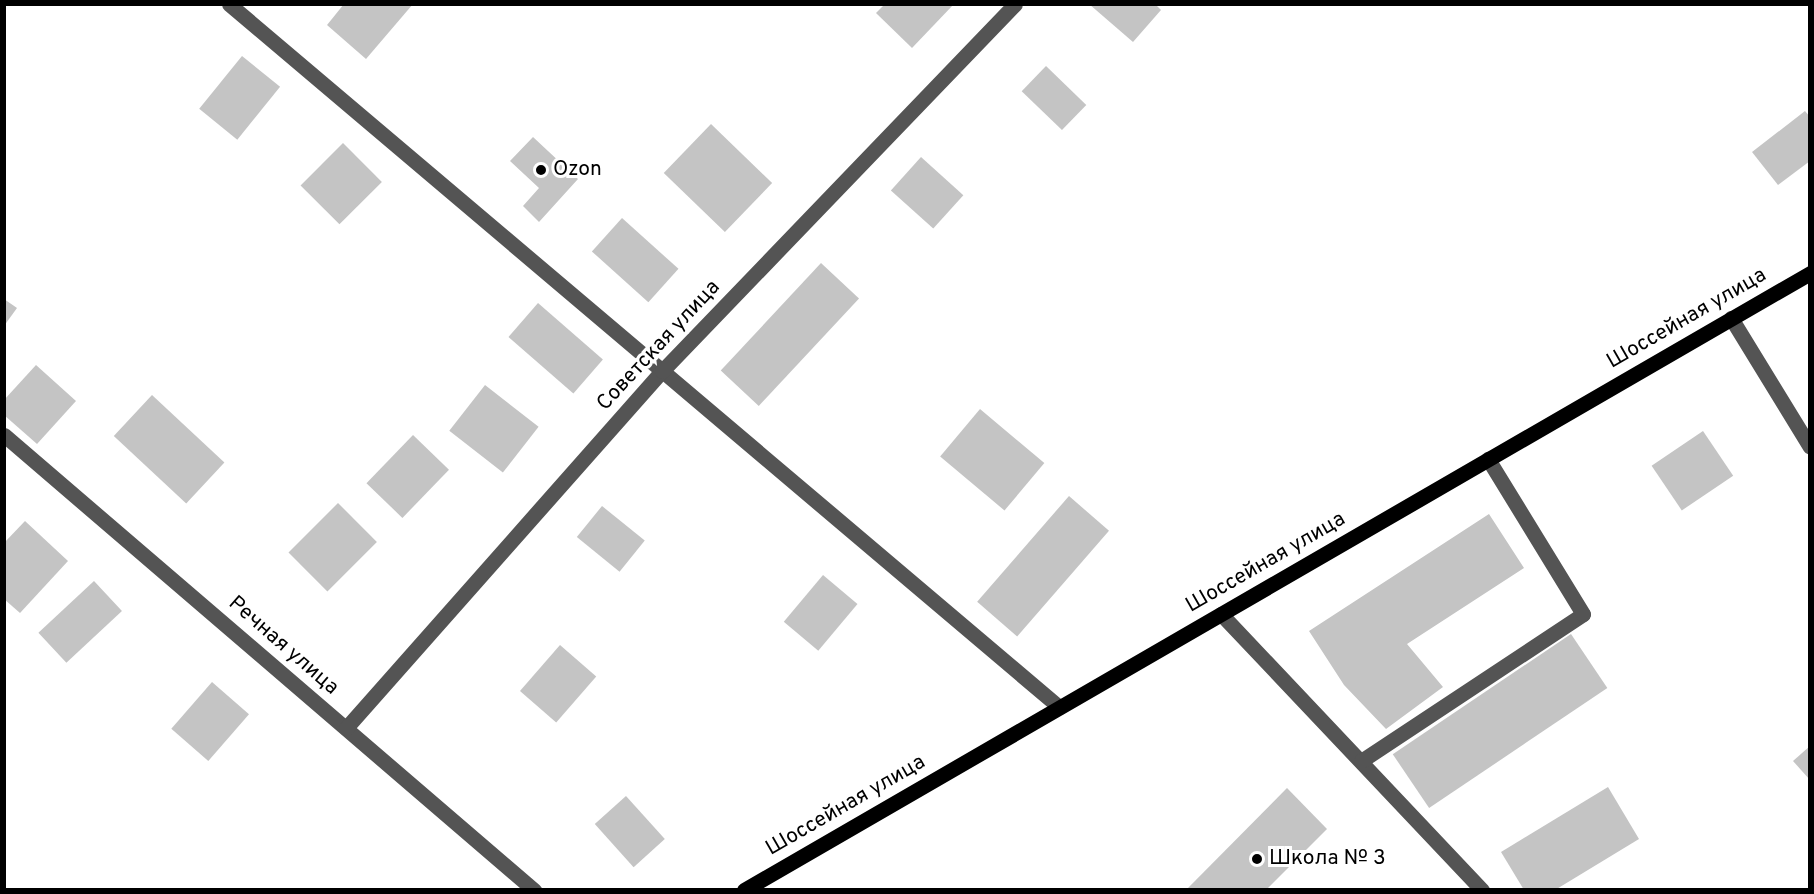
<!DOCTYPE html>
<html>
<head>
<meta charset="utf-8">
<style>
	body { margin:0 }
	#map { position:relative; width:1814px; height:894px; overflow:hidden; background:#fff; font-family:Overpass,sans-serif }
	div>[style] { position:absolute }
	.building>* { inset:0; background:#c4c4c4; transform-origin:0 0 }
	.minor>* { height:15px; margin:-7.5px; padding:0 7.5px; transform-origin:7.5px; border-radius:7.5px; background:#545454 }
	.major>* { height:15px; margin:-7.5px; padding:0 7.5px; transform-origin:7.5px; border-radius:7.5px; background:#000 }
	.dots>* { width:16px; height:16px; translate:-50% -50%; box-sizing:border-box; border:3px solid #fff; border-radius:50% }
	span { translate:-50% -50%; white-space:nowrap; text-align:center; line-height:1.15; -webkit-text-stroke:6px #fff; paint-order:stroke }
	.poi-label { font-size:21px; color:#000 }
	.left { translate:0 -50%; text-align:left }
	.street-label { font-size:21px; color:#000 }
	.frame { position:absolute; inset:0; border:6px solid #000; pointer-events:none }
</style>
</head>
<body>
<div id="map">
	<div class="building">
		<div style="clip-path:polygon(344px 4px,413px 4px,366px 59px,327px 25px)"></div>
		<div style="clip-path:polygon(885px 4px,954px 4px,912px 48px,876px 13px)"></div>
		<div style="clip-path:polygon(1089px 4px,1155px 4px,1161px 10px,1133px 42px)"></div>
		<div style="left:242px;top:56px;width:49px;height:68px;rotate:39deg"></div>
		<div style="left:1046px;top:66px;width:56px;height:35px;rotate:44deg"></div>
		<div style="clip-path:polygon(1805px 111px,1810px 117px,1810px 161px,1778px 185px,1752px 152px)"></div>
		<div style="left:711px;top:124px;width:85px;height:68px;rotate:44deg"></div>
		<div style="clip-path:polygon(533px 137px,578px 179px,539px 222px,523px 206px,539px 188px,510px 161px)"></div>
		<div style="left:343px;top:143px;width:55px;height:60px;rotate:45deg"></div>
		<div style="left:921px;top:157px;width:57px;height:45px;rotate:42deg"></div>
		<div style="left:622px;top:218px;width:76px;height:45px;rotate:42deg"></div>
		<div style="left:821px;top:263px;width:52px;height:147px;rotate:43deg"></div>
		<div style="clip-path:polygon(4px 299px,17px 308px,4px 326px)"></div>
		<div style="left:538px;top:303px;width:86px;height:45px;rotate:41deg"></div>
		<div style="clip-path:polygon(36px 365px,76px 401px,37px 444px,4px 415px,4px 400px)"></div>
		<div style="left:485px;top:385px;width:68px;height:58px;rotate:38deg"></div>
		<div style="left:152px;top:395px;width:99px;height:56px;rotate:43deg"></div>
		<div style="left:980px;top:409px;width:84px;height:62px;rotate:40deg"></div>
		<div style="left:1703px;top:431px;width:54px;height:62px;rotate:56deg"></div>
		<div style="left:413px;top:435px;width:50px;height:67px;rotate:44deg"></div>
		<div style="left:1069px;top:496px;width:53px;height:140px;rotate:41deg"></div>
		<div style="left:338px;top:503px;width:55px;height:70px;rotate:45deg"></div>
		<div style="left:602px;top:506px;width:55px;height:40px;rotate:39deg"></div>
		<div style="clip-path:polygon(1489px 514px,1524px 568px,1407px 644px,1443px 687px,1386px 729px,1344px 685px,1309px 631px)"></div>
		<div style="clip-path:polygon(25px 521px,68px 561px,20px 613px,4px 599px,4px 543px)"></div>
		<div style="left:823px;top:575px;width:45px;height:61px;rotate:40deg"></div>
		<div style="left:94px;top:581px;width:41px;height:76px;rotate:47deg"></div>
		<div style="left:1571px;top:634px;width:65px;height:215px;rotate:56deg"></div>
		<div style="left:560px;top:645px;width:48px;height:61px;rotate:41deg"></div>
		<div style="left:212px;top:682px;width:49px;height:62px;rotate:41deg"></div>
		<div style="clip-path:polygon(1810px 746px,1810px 780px,1793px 761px)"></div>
		<div style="clip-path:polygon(1608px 787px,1639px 839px,1555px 890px,1524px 890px,1501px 852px)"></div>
		<div style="clip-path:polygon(1287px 788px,1327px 829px,1266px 890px,1186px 890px)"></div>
		<div style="left:626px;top:796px;width:58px;height:42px;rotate:48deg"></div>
	</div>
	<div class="minor">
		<div style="left:229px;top:4px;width:1088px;rotate:40.26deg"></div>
		<div style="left:1731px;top:318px;width:151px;rotate:58.5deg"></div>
		<div style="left:4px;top:435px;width:699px;rotate:40.65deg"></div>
		<div style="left:1221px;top:614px;width:380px;rotate:46.6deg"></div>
		<div style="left:346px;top:728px;width:477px;rotate:-48.5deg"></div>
		<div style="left:662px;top:371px;width:509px;rotate:-46.11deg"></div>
		<div style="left:1361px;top:761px;width:266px;rotate:-33.5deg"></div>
		<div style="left:1583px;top:614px;width:182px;rotate:-121.5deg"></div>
	</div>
	<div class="major">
		<div style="left:744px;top:890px;width:1232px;rotate:-30.06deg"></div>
	</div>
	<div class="dots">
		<div style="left:541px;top:170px;background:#000"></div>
		<div style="left:1257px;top:859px;background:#000"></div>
	</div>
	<div class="poi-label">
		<span class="left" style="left:553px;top:170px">Ozon</span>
		<span class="left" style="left:1269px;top:859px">Школа № 3</span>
	</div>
	<div class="street-label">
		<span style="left:1687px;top:319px;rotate:-30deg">Шоссейная улица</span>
		<span style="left:659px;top:346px;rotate:-47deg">Советская улица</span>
		<span style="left:1266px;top:563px;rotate:-30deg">Шоссейная улица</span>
		<span style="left:283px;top:646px;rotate:41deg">Речная улица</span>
		<span style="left:846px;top:806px;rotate:-30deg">Шоссейная улица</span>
	</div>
	<div class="frame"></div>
</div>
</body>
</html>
